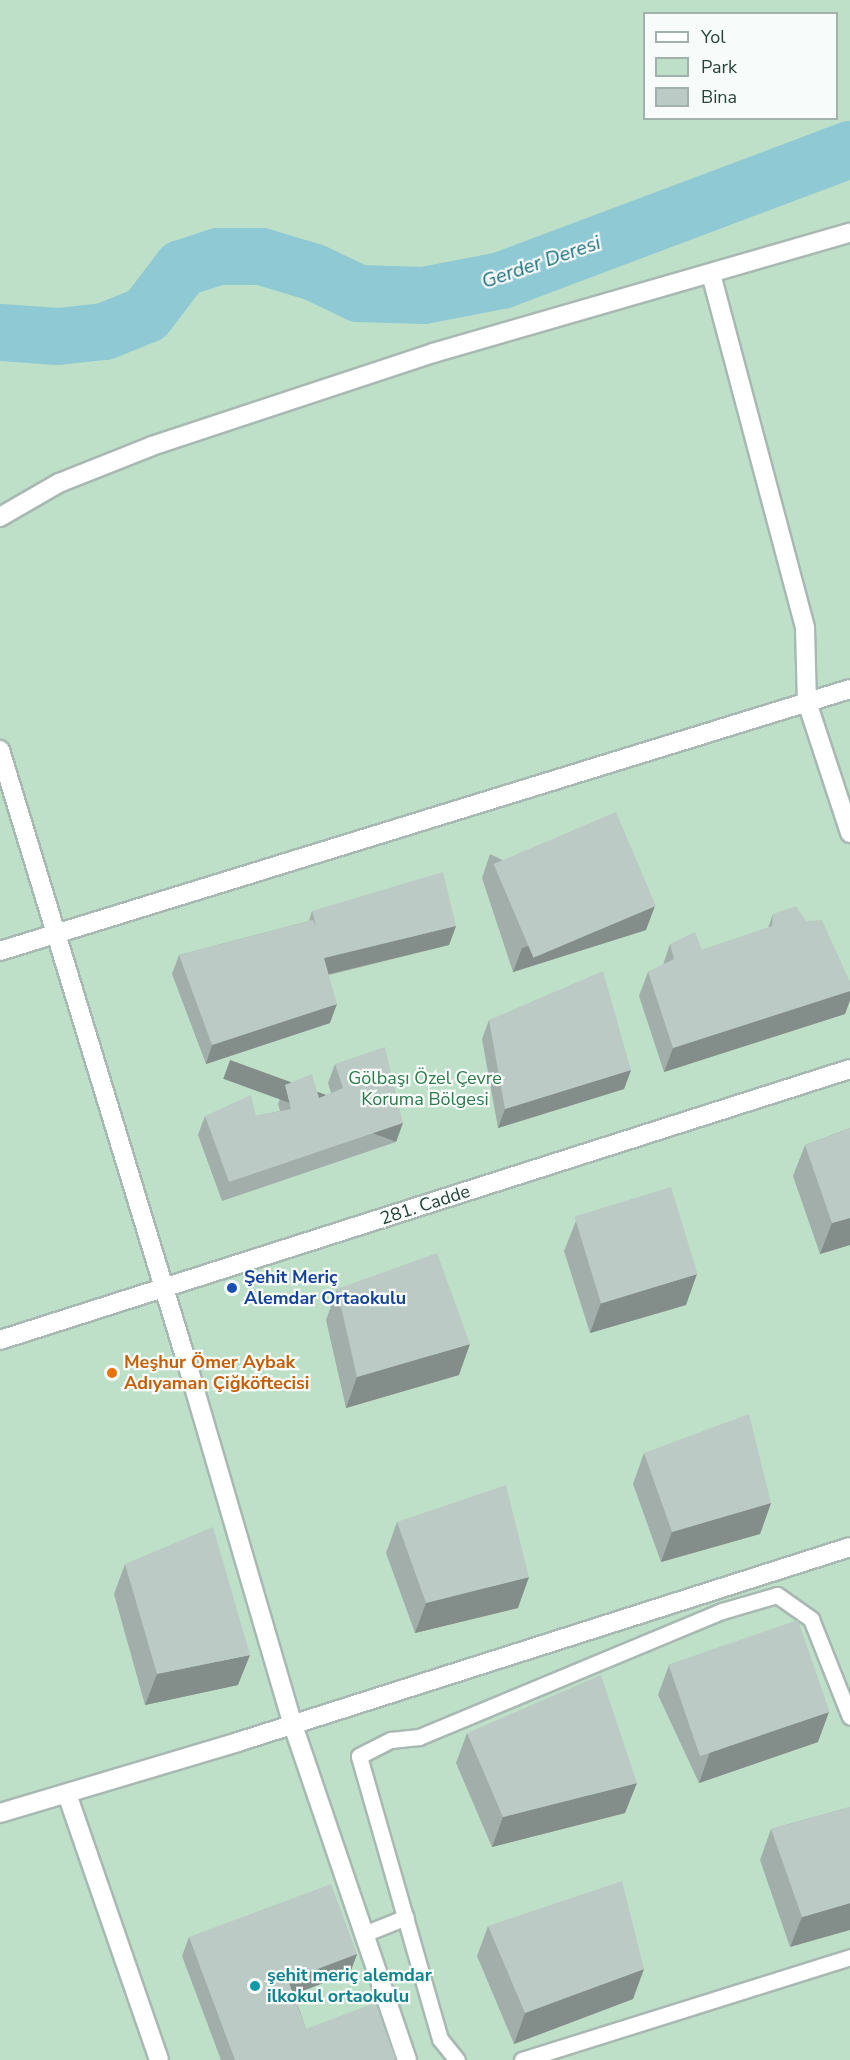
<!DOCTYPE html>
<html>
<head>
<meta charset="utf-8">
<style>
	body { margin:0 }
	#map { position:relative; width:850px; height:2060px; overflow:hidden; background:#e6efeb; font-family:"Nunito Sans",sans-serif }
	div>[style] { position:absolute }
	.green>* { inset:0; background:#bfe0c8 }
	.river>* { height:57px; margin:-28.5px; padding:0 28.5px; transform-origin:28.5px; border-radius:28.5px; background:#8ec9d4 }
	.roads { filter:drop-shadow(2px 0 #a8b8b2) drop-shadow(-2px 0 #a8b8b2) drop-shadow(0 2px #a8b8b2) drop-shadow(0 -2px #a8b8b2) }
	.service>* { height:15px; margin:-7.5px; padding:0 7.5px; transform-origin:7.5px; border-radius:7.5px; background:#fff }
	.minor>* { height:18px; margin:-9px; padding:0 9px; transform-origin:9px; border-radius:9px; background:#fff }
	.tertiary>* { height:18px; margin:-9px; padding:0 9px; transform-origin:9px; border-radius:9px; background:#fff }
	.wall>* { inset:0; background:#a1aea9 }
	.shaded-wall>* { inset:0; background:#838d89; transform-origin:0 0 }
	.building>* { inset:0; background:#bbcac4; transform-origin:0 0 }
	.dots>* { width:16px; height:16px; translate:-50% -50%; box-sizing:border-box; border:3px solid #f7fbf9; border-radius:50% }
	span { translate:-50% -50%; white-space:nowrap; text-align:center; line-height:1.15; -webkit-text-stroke:4.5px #f7fbf9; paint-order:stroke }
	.park-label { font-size:18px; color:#2d7a4b }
	.street-label { font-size:18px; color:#24423a }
	.transit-label { font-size:18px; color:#164399; font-weight:700 }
	.left { translate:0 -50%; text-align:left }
	.food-label { font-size:18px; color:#c56008; font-weight:700 }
	.culture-label { font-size:18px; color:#0d838f; font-weight:700 }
	.water-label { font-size:20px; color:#1c6f80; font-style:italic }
	.legend { position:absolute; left:643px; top:12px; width:195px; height:108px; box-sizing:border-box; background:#f7fbf9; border:2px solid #a3b1ad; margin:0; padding:8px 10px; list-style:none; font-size:18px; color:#24423a }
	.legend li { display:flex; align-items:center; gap:12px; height:30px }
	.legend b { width:30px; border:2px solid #a3b1ad }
</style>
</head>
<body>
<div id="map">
	<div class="green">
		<div style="clip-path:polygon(evenodd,0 0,850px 0,850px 2060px,0 2060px,0 0,644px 14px,836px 14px,836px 118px,644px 118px,644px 14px)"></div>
	</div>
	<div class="river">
		<div style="left:0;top:332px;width:57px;rotate:4deg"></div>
		<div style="left:57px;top:336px;width:47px;rotate:-6.1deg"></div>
		<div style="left:104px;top:331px;width:45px;rotate:-22deg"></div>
		<div style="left:146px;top:314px;width:58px;rotate:-52.7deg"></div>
		<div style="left:181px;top:268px;width:39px;rotate:-18deg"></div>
		<div style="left:218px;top:256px;width:43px"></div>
		<div style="left:261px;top:256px;width:55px;rotate:16.8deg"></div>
		<div style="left:314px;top:272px;width:49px;rotate:25.5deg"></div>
		<div style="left:358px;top:293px;width:65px;rotate:1.8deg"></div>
		<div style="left:423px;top:295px;width:79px;rotate:-10.9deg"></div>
		<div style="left:501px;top:280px;width:373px;rotate:-20.6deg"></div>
	</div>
	<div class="roads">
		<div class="service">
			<div style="left:364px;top:1934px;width:45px;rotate:-22deg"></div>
			<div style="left:457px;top:2060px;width:27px;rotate:-129deg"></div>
			<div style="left:440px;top:2039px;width:294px;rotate:-106deg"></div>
			<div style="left:359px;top:1756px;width:36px;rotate:-27deg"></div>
			<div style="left:391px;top:1740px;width:28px;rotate:-6deg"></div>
			<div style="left:419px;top:1737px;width:328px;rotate:-22.6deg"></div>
			<div style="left:722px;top:1611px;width:57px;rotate:-16.2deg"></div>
			<div style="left:777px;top:1595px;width:42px;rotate:35.2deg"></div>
			<div style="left:811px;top:1619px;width:105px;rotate:68.3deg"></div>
			<div style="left:522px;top:2060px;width:344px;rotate:-17.4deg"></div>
		</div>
		<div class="minor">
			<div style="left:711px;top:274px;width:366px;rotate:75.1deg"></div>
			<div style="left:805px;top:628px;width:74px;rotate:88.5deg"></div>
			<div style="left:807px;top:702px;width:138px;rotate:71.8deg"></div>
			<div style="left:0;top:517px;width:68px;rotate:-30deg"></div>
			<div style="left:59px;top:483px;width:100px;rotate:-21.7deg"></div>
			<div style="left:152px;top:446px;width:296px;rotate:-18.3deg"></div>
			<div style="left:433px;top:353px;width:434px;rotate:-16.1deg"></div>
			<div style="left:0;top:750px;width:641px;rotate:73.04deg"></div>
			<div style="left:187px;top:1363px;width:377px;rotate:73.7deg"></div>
			<div style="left:293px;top:1725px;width:354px;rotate:71.2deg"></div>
			<div style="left:0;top:951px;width:889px;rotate:-17.13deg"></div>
			<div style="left:67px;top:1794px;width:281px;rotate:70.9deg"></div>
			<div style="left:0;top:1813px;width:248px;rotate:-16.6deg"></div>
			<div style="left:238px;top:1742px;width:642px;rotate:-17.67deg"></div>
		</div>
		<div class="tertiary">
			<div style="left:0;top:1340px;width:892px;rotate:-17.68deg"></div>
		</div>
	</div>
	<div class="wall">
		<div style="clip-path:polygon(490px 854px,646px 930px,513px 972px,482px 878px)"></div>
		<div style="clip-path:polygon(312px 911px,456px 926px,449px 945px,329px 975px,330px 1023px,206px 1064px,172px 974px,179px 955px,309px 921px)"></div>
		<div style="clip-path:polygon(773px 914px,806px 921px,850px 982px,850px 1000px,845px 1014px,664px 1072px,639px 996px,648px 972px,663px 965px,670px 944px,702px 950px,768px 928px)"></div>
		<div style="clip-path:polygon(489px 1020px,631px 1070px,624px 1089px,498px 1128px,482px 1039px)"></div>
		<div style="clip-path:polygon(335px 1064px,396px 1142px,222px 1201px,198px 1135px,205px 1116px,256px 1116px,280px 1111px,278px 1104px,285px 1085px,319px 1098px,331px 1093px,328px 1083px)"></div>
		<div style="clip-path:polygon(850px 1128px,850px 1245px,820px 1254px,793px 1176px,805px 1145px)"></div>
		<div style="clip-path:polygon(576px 1221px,686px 1305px,590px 1333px,564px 1251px)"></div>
		<div style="clip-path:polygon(337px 1289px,459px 1375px,346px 1408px,326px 1320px)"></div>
		<div style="clip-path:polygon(644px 1453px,771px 1503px,760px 1534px,661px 1562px,633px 1484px)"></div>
		<div style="clip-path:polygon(397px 1522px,518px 1608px,415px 1633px,386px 1553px)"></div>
		<div style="clip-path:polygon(125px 1564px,238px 1685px,145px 1705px,114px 1594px)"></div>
		<div style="clip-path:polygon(669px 1665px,818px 1742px,699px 1783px,658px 1695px)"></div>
		<div style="clip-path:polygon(467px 1733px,625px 1813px,492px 1847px,456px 1763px)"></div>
		<div style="clip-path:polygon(850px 1807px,790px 1947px,760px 1860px,771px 1829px)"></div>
		<div style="clip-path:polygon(488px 1926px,633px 1999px,514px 2044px,477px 1956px)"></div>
		<div style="clip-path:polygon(189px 1937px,357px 1954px,350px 1973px,294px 1994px,306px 2029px,396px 2060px,221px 2060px,182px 1956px)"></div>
	</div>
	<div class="shaded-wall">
		<div style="clip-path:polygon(655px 906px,646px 930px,513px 972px,522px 948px)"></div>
		<div style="clip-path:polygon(456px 926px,449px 945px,317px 977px,324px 958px)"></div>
		<div style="clip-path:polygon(850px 991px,850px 1000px,845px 1014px,664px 1072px,673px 1048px)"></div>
		<div style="clip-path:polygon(337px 1004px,330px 1023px,206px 1064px,212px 1045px)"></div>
		<div style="clip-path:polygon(631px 1070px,624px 1089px,498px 1128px,505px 1109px)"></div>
		<div style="left:403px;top:1123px;width:20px;height:184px;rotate:110deg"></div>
		<div style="clip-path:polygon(850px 1218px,850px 1245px,820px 1254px,832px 1223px)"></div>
		<div style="clip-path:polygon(697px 1274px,686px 1305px,590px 1333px,601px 1303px)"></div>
		<div style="clip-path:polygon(470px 1344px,459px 1375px,346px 1408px,357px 1377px)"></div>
		<div style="clip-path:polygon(771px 1503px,760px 1534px,661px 1562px,672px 1532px)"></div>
		<div style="clip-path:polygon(529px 1577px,518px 1608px,415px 1633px,426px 1603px)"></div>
		<div style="clip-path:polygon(250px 1655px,238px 1685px,145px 1705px,157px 1674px)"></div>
		<div style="clip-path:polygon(829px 1712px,818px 1742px,699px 1783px,710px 1752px)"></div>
		<div style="clip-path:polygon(637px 1783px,625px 1813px,492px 1847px,503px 1817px)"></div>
		<div style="clip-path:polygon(850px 1903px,850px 1930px,790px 1947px,802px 1917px)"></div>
		<div style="clip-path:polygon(357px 1954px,350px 1973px,281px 1999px,288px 1980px)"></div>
		<div style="clip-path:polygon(644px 1969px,633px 1999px,514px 2044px,525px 2013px)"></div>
	</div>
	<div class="building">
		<div style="left:616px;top:812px;width:102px;height:133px;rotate:67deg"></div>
		<div style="clip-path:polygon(443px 872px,456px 926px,324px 958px,337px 1004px,212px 1045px,179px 955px,313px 920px,316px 926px,312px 911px)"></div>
		<div style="clip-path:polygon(796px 906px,806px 921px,822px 920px,850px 982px,850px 991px,673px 1048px,648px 972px,674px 959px,670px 944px,695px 932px,702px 950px,772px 926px,773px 914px)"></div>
		<div style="clip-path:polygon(603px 971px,631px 1070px,505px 1109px,489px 1020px)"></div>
		<div style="clip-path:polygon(385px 1047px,403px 1123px,229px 1182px,205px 1116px,251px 1095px,256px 1116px,291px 1109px,285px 1085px,312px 1074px,319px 1098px,343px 1088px,335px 1064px)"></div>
		<div style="clip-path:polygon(850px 1128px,850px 1218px,832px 1223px,805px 1145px)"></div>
		<div style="left:671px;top:1187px;width:91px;height:101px;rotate:73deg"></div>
		<div style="clip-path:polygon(437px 1253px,470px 1344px,357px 1377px,337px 1289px)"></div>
		<div style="clip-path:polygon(749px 1414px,771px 1503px,672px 1532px,644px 1453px)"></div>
		<div style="clip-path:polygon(506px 1485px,529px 1577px,426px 1603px,397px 1522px)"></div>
		<div style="clip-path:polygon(213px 1527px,250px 1655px,157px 1674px,125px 1564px)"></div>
		<div style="left:798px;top:1620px;width:97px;height:137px;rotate:71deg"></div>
		<div style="clip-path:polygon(601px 1675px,637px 1783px,503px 1817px,467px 1733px)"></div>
		<div style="clip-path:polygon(850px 1807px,850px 1903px,802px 1917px,771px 1829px)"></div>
		<div style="clip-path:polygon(622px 1881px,644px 1969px,525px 2013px,488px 1926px)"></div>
		<div style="clip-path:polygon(331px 1884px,357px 1954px,288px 1980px,306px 2029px,375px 2003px,396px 2060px,235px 2060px,189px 1937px)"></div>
	</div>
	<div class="dots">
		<div style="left:232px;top:1288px;background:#1a4fb4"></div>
		<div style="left:112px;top:1373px;background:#e8710a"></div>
		<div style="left:255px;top:1986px;background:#0f9aa8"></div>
	</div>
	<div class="park-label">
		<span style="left:425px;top:1089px">Gölbaşı Özel Çevre<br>Koruma Bölgesi</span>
	</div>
	<div class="street-label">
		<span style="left:425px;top:1205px;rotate:-18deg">281. Cadde</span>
	</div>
	<div class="transit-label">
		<span class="left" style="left:244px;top:1288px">Şehit Meriç<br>Alemdar Ortaokulu</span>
	</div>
	<div class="food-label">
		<span class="left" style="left:124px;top:1373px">Meşhur Ömer Aybak<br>Adıyaman Çiğköftecisi</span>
	</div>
	<div class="culture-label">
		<span class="left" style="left:267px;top:1986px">şehit meriç alemdar<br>ilkokul ortaokulu</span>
	</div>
	<div class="water-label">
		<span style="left:541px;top:262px;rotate:-19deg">Gerder Deresi</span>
	</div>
	<ul class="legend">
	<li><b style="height:8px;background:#fff"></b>Yol</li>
	<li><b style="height:16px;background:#bfe0c8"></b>Park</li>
	<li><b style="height:16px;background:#bbcac4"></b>Bina</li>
	</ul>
</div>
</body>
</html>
